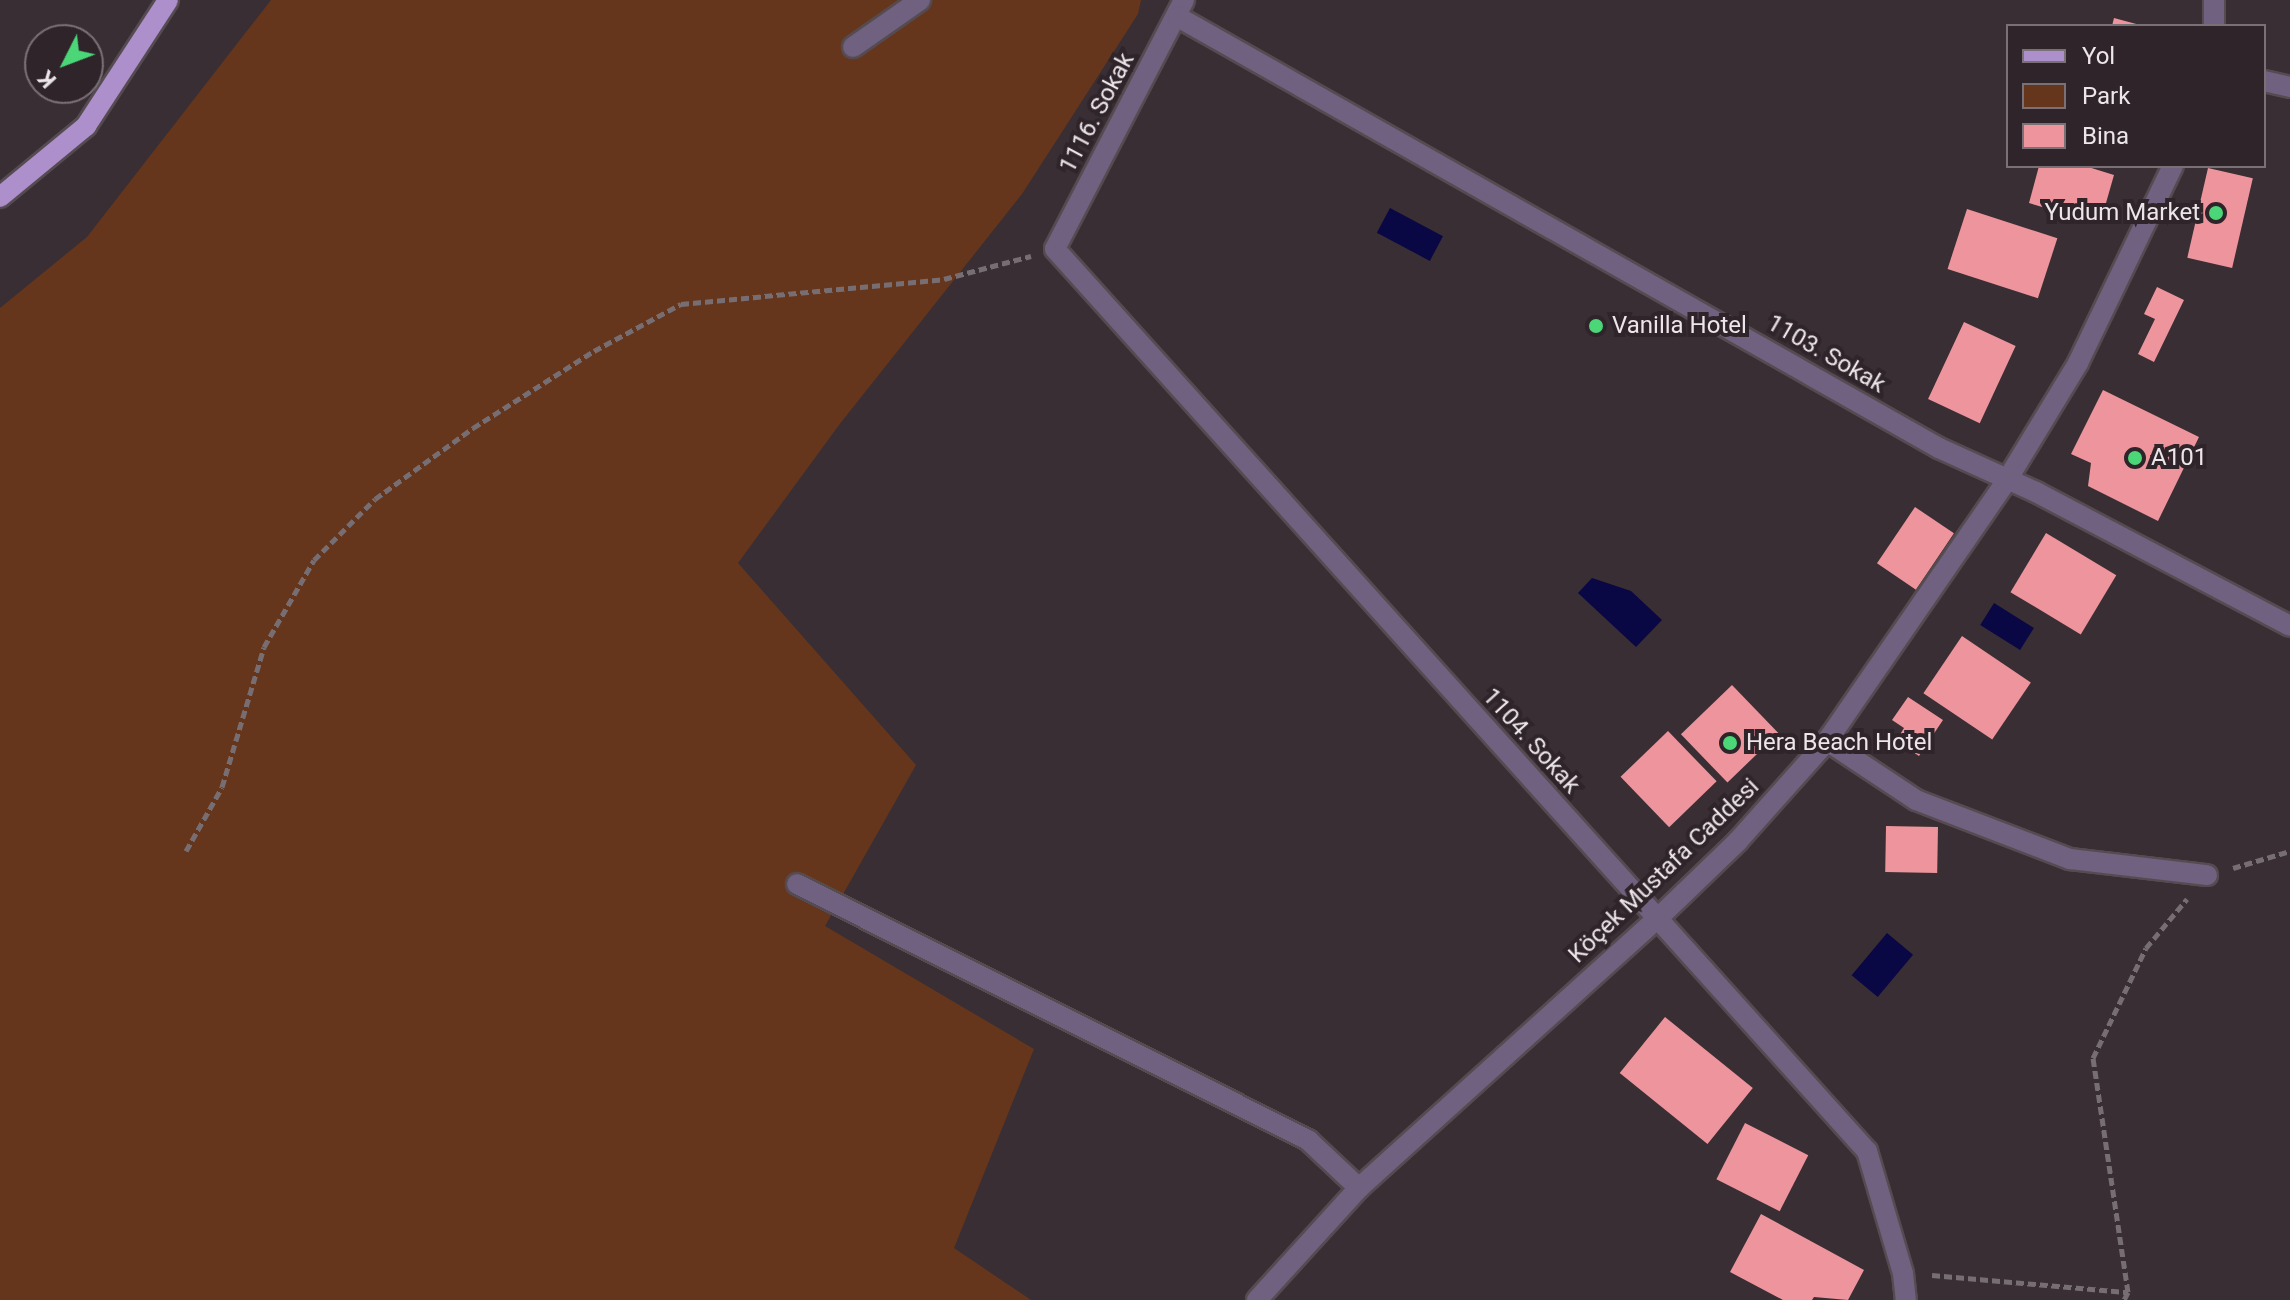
<!DOCTYPE html>
<html>
<head>
<meta charset="utf-8">
<style>
	body { margin:0 }
	#map { position:relative; width:2290px; height:1300px; overflow:hidden; background:#382e34; font-family:Roboto,sans-serif }
	div>[style] { position:absolute }
	.green>* { inset:0; background:#66361c }
	.water>* { inset:0; background:#090744; transform-origin:0 0 }
	.building>* { inset:0; background:#ed949c; transform-origin:0 0 }
	.path>* { height:5px; margin-top:-2.5px; transform-origin:0; background:repeating-linear-gradient(90deg,#776e74 0 8px,transparent 0 12px) }
	.roads { filter:drop-shadow(2px 0 #554b51) drop-shadow(-2px 0 #554b51) drop-shadow(0 2px #554b51) drop-shadow(0 -2px #554b51) }
	.minor>* { height:20px; margin:-10px; padding:0 10px; transform-origin:10px; border-radius:10px; background:#6f617f }
	.major>* { height:20px; margin:-10px; padding:0 10px; transform-origin:10px; border-radius:10px; background:#ac8fcb }
	.dots>* { width:22px; height:22px; translate:-50% -50%; box-sizing:border-box; border:4px solid #2e242a; border-radius:50% }
	span { translate:-50% -50%; white-space:nowrap; text-align:center; line-height:1.15; -webkit-text-stroke:8px #2e242a; paint-order:stroke }
	.street-label { font-size:24px; color:#ece5e9 }
	.poi-label { font-size:24px; color:#ece5e9 }
	.right { translate:-100% -50%; text-align:right }
	.left { translate:0 -50%; text-align:left }
	.legend { position:absolute; left:2006px; top:24px; width:260px; height:144px; box-sizing:border-box; background:#2e242a; border:2px solid #7a7176; margin:0; padding:10px 14px; list-style:none; font-size:24px; color:#ece5e9 }
	.legend li { display:flex; align-items:center; gap:16px; height:40px }
	.legend b { width:40px; border:2px solid #7a7176 }
	.north { position:absolute; left:24px; top:24px; width:80px; height:80px; box-sizing:border-box; background:#2e242a; border:2px solid #7a7176; border-radius:50%; rotate:228deg; font-size:22px; font-weight:700; line-height:32px; text-align:center; color:#ece5e9 }
	.north::after { content:''; display:block; margin:auto; width:28px; height:36px; background:#4bd677; clip-path:polygon(50% 0,100% 100%,50% 72%,0 100%) }
</style>
</head>
<body>
<div id="map">
	<div class="green">
		<div style="clip-path:polygon(271px 0,1141px 0,1138px 14px,1022px 194px,839px 425px,738px 563px,916px 765px,825px 926px,1034px 1049px,954px 1248px,1031px 1300px,0 1300px,0 308px,87px 237px)"></div>
	</div>
	<div class="water">
		<div style="left:1390px;top:208px;width:60px;height:28px;rotate:28deg"></div>
		<div style="clip-path:polygon(1592px 578px,1631px 591px,1662px 620px,1636px 647px,1578px 593px)"></div>
		<div style="left:1994px;top:603px;width:47px;height:26px;rotate:32deg"></div>
		<div style="left:1887px;top:933px;width:34px;height:55px;rotate:40deg"></div>
	</div>
	<div class="building">
		<div style="clip-path:polygon(2114px 18px,2140px 25px,2140px 26px,2112px 26px)"></div>
		<div style="clip-path:polygon(2039px 166px,2085px 166px,2114px 175px,2100px 224px,2029px 203px)"></div>
		<div style="left:2208px;top:168px;width:46px;height:92px;rotate:13deg"></div>
		<div style="left:1967px;top:209px;width:95px;height:63px;rotate:18deg"></div>
		<div style="clip-path:polygon(2157px 287px,2184px 300px,2154px 362px,2138px 354px,2155px 319px,2144px 314px)"></div>
		<div style="left:1964px;top:322px;width:57px;height:85px;rotate:25deg"></div>
		<div style="clip-path:polygon(2103px 390px,2199px 437px,2158px 521px,2088px 486px,2091px 463px,2071px 454px)"></div>
		<div style="left:1915px;top:507px;width:47px;height:68px;rotate:34deg"></div>
		<div style="left:2046px;top:533px;width:82px;height:69px;rotate:31deg"></div>
		<div style="left:1962px;top:636px;width:83px;height:69px;rotate:34deg"></div>
		<div style="left:1732px;top:685px;width:67px;height:71px;rotate:46deg"></div>
		<div style="clip-path:polygon(1908px 697px,1943px 720px,1919px 756px,1896px 741px,1904px 728px,1892px 720px)"></div>
		<div style="left:1668px;top:731px;width:70px;height:66px;rotate:46deg"></div>
		<div style="left:1886px;top:826px;width:52px;height:46px;rotate:1deg"></div>
		<div style="left:1665px;top:1017px;width:113px;height:72px;rotate:39deg"></div>
		<div style="left:1745px;top:1123px;width:71px;height:63px;rotate:27deg"></div>
		<div style="clip-path:polygon(1761px 1214px,1864px 1270px,1848px 1300px,1814px 1297px,1812px 1300px,1783px 1300px,1730px 1272px)"></div>
	</div>
	<div class="path">
		<div style="left:186px;top:851px;width:73px;rotate:-60.6deg"></div>
		<div style="left:222px;top:787px;width:146px;rotate:-73.3deg"></div>
		<div style="left:264px;top:647px;width:100px;rotate:-60.1deg"></div>
		<div style="left:314px;top:560px;width:86px;rotate:-45deg"></div>
		<div style="left:375px;top:499px;width:121px;rotate:-35.9deg"></div>
		<div style="left:473px;top:428px;width:143px;rotate:-32.5deg"></div>
		<div style="left:594px;top:351px;width:99px;rotate:-28.4deg"></div>
		<div style="left:681px;top:304px;width:264px;rotate:-5.4deg"></div>
		<div style="left:944px;top:279px;width:90px;rotate:-14.8deg"></div>
		<div style="left:2233px;top:868px;width:59px;rotate:-16.6deg"></div>
		<div style="left:1932px;top:1275px;width:197px;rotate:5deg"></div>
		<div style="left:2128px;top:1292px;width:9px;rotate:117deg"></div>
		<div style="left:2128px;top:1292px;width:237px;rotate:-98.5deg"></div>
		<div style="left:2093px;top:1058px;width:122px;rotate:-64.3deg"></div>
		<div style="left:2146px;top:948px;width:64px;rotate:-50.1deg"></div>
	</div>
	<div class="roads">
		<div class="minor">
			<div style="left:1184px;top:0;width:280px;rotate:117.4deg"></div>
			<div style="left:1055px;top:249px;width:1214px;rotate:48.01deg"></div>
			<div style="left:1867px;top:1151px;width:127px;rotate:73.6deg"></div>
			<div style="left:1903px;top:1273px;width:27px;rotate:84deg"></div>
			<div style="left:2214px;top:0;width:26px;rotate:90deg"></div>
			<div style="left:1178px;top:17px;width:875px;rotate:29.53deg"></div>
			<div style="left:1939px;top:448px;width:107px;rotate:24.4deg"></div>
			<div style="left:2036px;top:492px;width:287px;rotate:27.8deg"></div>
			<div style="left:853px;top:47px;width:82px;rotate:-35deg"></div>
			<div style="left:2264px;top:81px;width:27px;rotate:13deg"></div>
			<div style="left:1827px;top:741px;width:107px;rotate:33.5deg"></div>
			<div style="left:1916px;top:800px;width:165px;rotate:21deg"></div>
			<div style="left:2070px;top:859px;width:138px;rotate:6.7deg"></div>
			<div style="left:797px;top:884px;width:572px;rotate:26.61deg"></div>
			<div style="left:1308px;top:1140px;width:70px;rotate:43.3deg"></div>
			<div style="left:1257px;top:1300px;width:151px;rotate:-47.7deg"></div>
			<div style="left:1359px;top:1188px;width:400px;rotate:-42.1deg"></div>
			<div style="left:1656px;top:920px;width:114px;rotate:-43.9deg"></div>
			<div style="left:1738px;top:841px;width:134px;rotate:-48.3deg"></div>
			<div style="left:1827px;top:741px;width:317px;rotate:-55.4deg"></div>
			<div style="left:2007px;top:480px;width:137px;rotate:-58.7deg"></div>
			<div style="left:2078px;top:363px;width:219px;rotate:-64.3deg"></div>
		</div>
		<div class="major">
			<div style="left:0;top:197px;width:112px;rotate:-39.5deg"></div>
			<div style="left:86px;top:126px;width:150px;rotate:-56.9deg"></div>
		</div>
	</div>
	<div class="dots">
		<div style="left:2216px;top:213px;background:#4bd677"></div>
		<div style="left:1596px;top:326px;background:#4bd677"></div>
		<div style="left:2135px;top:458px;background:#4bd677"></div>
		<div style="left:1730px;top:743px;background:#4bd677"></div>
	</div>
	<div class="street-label">
		<span style="left:1097px;top:113px;rotate:-62deg">1116. Sokak</span>
		<span style="left:1826px;top:354px;rotate:30deg">1103. Sokak</span>
		<span style="left:1531px;top:741px;rotate:48deg">1104. Sokak</span>
		<span style="left:1664px;top:871px;rotate:-44deg">Köçek Mustafa Caddesi</span>
	</div>
	<div class="poi-label">
		<span class="right" style="left:2200px;top:213px">Yudum Market</span>
		<span class="left" style="left:1612px;top:326px">Vanilla Hotel</span>
		<span class="left" style="left:2151px;top:458px">A101</span>
		<span class="left" style="left:1746px;top:743px">Hera Beach Hotel</span>
	</div>
	<ul class="legend">
	<li><b style="height:10px;background:#ac8fcb"></b>Yol</li>
	<li><b style="height:22px;background:#66361c"></b>Park</li>
	<li><b style="height:22px;background:#ed949c"></b>Bina</li>
	</ul>
	<div class="north">K</div>
</div>
</body>
</html>
